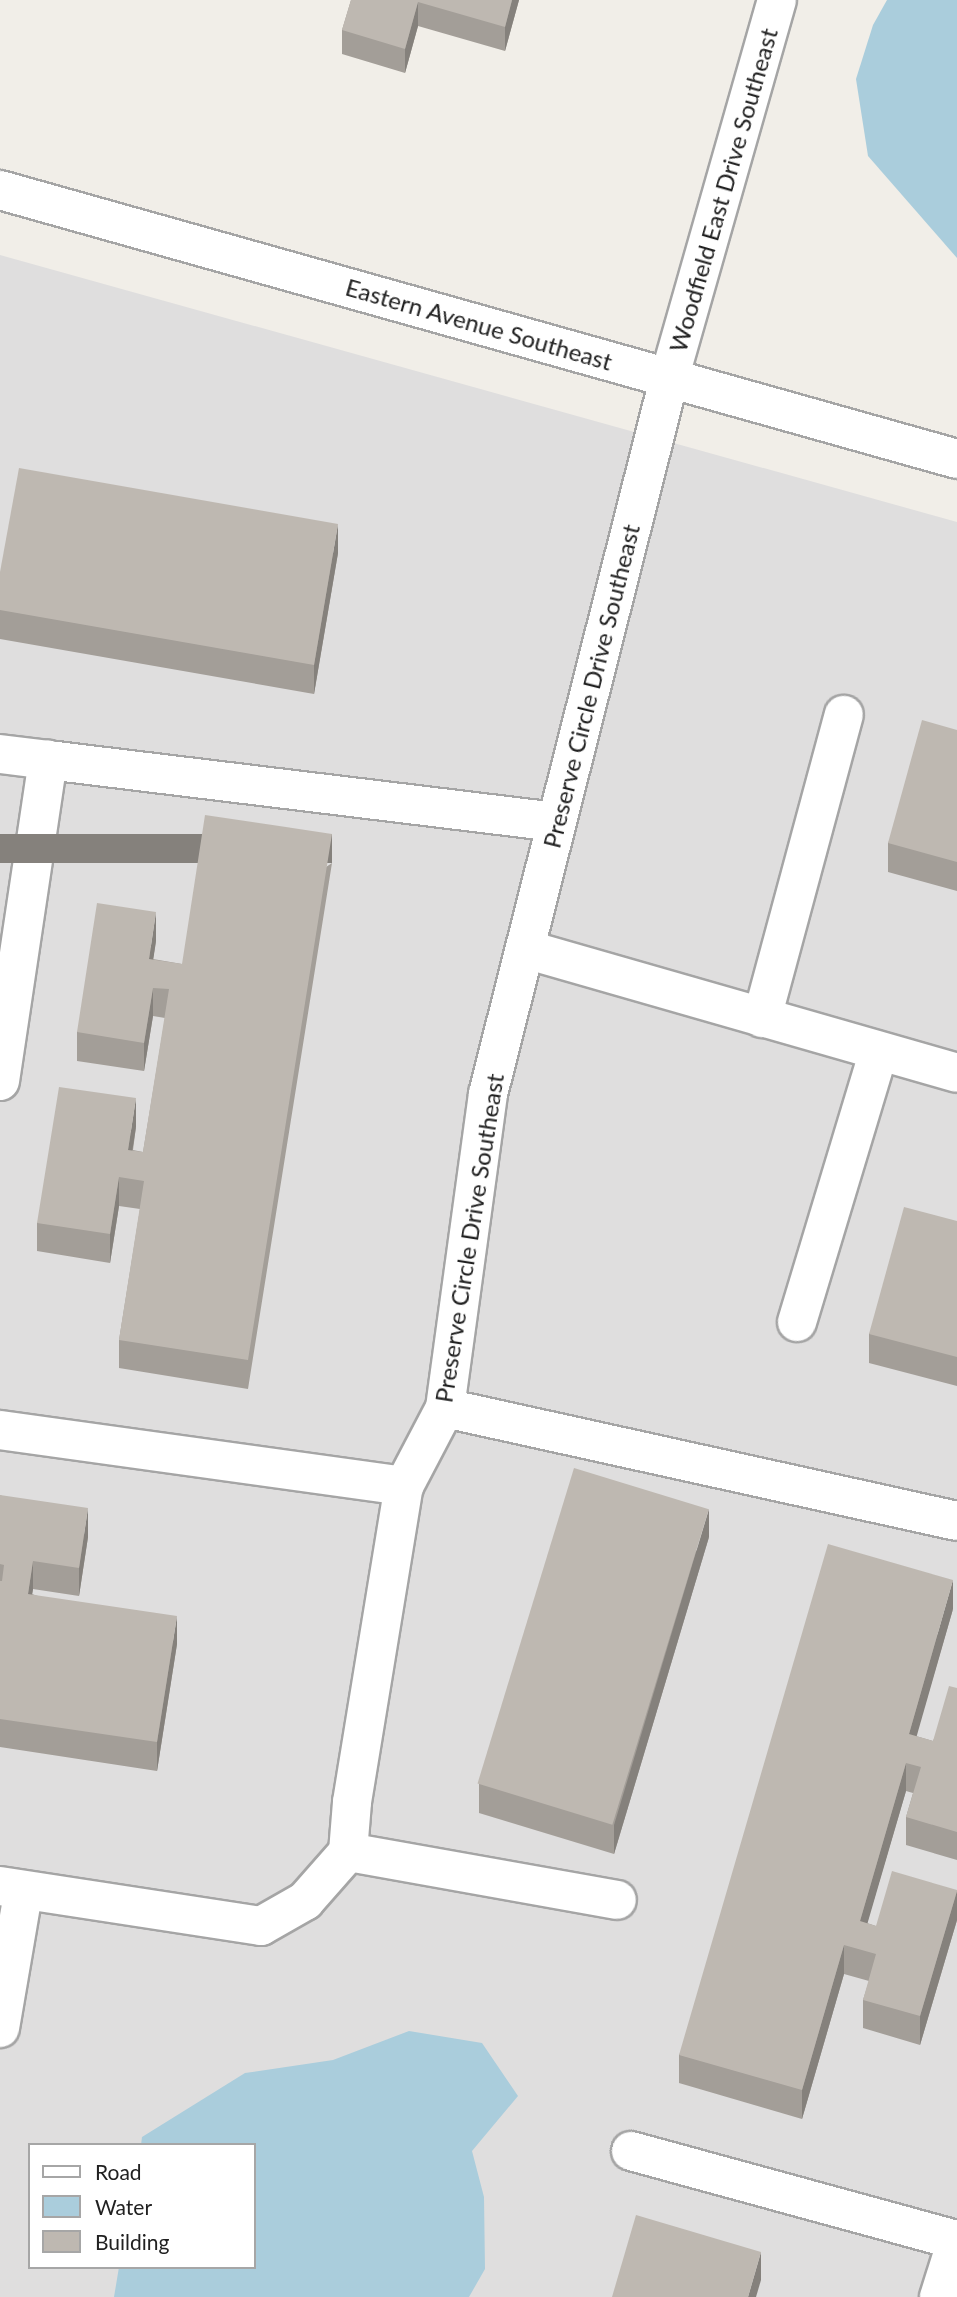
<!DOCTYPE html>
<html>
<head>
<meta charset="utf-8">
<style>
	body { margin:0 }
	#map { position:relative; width:957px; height:2297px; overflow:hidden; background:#f1eee8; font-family:Lato,sans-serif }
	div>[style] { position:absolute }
	.residential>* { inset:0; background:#dfdede }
	.water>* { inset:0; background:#aacddc }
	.roads { filter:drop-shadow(2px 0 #a5a5a5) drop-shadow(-2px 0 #a5a5a5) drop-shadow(0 2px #a5a5a5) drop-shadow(0 -2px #a5a5a5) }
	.minor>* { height:38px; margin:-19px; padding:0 19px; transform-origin:19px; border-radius:19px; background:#fff }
	.wall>* { inset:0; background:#a39e98 }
	.shaded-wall>* { inset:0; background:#85817c; transform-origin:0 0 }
	.building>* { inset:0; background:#beb8b1; transform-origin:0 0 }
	span { translate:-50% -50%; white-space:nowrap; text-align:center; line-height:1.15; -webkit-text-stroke:5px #fff; paint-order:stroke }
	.street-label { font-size:24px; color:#212121 }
	.legend { position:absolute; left:28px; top:2143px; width:228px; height:126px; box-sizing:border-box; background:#fff; border:2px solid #a6a6a6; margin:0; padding:9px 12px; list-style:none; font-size:21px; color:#212121 }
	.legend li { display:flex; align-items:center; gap:14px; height:35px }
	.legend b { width:35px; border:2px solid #a6a6a6 }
</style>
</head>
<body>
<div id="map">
	<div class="residential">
		<div style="clip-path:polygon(evenodd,0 255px,957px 522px,957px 2297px,0 2297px,0 255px,30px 2145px,254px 2145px,254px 2267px,30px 2267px,30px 2145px)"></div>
	</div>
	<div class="water">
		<div style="clip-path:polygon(887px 0,957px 0,957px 258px,868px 156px,856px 79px,873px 25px)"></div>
		<div style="clip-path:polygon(409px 2031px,482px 2043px,518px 2096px,472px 2151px,484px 2197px,485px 2269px,469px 2297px,114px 2297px,119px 2267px,254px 2267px,254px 2145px,141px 2145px,142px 2137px,245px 2073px,333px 2060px)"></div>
	</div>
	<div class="roads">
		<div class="minor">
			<div style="left:0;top:190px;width:994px;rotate:15.7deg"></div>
			<div style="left:0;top:754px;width:48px;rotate:7.1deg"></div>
			<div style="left:525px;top:949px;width:449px;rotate:16deg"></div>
			<div style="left:762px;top:1018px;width:314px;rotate:-74.9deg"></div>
			<div style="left:0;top:1081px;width:325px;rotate:-81.5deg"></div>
			<div style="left:48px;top:760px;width:512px;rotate:6.96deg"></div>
			<div style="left:797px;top:1322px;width:283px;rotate:-73.2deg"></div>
			<div style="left:445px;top:1408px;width:524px;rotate:12.45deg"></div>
			<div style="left:0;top:1430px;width:408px;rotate:7.9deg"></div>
			<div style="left:348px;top:1852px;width:273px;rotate:10.1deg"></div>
			<div style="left:0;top:1886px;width:264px;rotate:8.7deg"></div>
			<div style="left:261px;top:1926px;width:51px;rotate:-29.6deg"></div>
			<div style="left:305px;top:1901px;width:65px;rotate:-48.7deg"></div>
			<div style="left:348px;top:1852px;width:50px;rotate:-85.4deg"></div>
			<div style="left:352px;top:1802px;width:320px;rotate:-80.7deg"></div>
			<div style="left:404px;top:1486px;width:88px;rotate:-62.3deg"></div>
			<div style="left:445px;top:1408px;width:317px;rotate:-82.2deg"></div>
			<div style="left:488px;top:1094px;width:738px;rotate:-75.79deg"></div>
			<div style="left:669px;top:379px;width:394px;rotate:-74.1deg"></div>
			<div style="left:0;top:2028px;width:137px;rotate:-80.3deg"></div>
			<div style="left:631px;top:2151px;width:338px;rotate:15.3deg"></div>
			<div style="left:939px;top:2297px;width:60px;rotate:-72.5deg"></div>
		</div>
	</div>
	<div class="wall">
		<div style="clip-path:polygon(351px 0,519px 0,505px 51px,418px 26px,405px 73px,342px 54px,342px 30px)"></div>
		<div style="clip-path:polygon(338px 553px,314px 694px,0 639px,0 572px)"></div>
		<div style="clip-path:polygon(957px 730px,957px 891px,888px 872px,888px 843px)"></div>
		<div style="clip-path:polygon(332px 863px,248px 1389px,119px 1368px,119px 1340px,140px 1209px,119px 1206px,110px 1263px,37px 1251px,37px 1223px,136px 1127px,133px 1150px,143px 1152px,165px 1018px,153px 1016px,144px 1071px,77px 1061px,77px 1032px,156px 941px,153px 959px,182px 964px)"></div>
		<div style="clip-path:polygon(957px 1221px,957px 1386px,869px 1363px,869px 1334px)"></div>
		<div style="clip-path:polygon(0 1495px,88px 1537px,79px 1596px,33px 1589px,32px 1594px,177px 1644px,157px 1771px,0 1747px)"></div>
		<div style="clip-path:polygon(709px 1537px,614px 1854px,479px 1813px,479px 1784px)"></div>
		<div style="clip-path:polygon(953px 1609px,916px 1736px,933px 1741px,957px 1688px,957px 1860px,906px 1845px,906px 1817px,913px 1793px,906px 1791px,867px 1923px,876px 1926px,957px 1890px,957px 1920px,920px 2045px,863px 2028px,863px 2000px,869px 1981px,844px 1974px,802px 2119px,679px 2083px,679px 2055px)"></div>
	</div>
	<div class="shaded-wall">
		<div style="clip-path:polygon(512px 0,519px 0,505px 51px,505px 27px)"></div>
		<div style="clip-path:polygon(418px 2px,418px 26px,405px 73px,405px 49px)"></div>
		<div style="clip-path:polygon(338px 524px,338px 553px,314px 694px,314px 665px)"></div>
		<div style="left:332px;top:834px;width:29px;height:533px;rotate:90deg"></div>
		<div style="clip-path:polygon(156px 912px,156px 941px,149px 988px,149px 959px)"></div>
		<div style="clip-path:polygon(153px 988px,153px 1016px,144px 1071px,144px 1043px)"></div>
		<div style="clip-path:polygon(136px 1098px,136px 1127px,128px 1178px,128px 1150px)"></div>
		<div style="clip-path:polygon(119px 1177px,119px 1206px,110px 1263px,110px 1234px)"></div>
		<div style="clip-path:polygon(88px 1508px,88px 1537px,79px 1596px,79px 1568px)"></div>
		<div style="clip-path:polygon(709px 1509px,709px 1537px,614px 1854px,614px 1825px)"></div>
		<div style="clip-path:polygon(33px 1561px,33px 1589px,28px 1622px,28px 1594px)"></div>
		<div style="clip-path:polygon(953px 1580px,953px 1609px,909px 1763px,909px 1734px)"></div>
		<div style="clip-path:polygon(177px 1616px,177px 1644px,157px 1771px,157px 1742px)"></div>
		<div style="clip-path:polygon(906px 1763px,906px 1791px,860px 1949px,860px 1921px)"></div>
		<div style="clip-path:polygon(957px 1891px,957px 1920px,920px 2045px,920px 2016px)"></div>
		<div style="clip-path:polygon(844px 1945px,844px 1974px,802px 2119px,802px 2090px)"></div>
		<div style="clip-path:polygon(761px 2252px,761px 2280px,756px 2297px,748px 2297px)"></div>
	</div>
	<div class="building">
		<div style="clip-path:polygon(351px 0,512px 0,505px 27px,418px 2px,405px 49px,342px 30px)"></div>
		<div style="clip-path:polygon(19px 468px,338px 524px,314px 665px,0 610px,0 572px)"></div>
		<div style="clip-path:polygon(922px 720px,957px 730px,957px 862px,888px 843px)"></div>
		<div style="clip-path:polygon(205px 815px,332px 834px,248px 1360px,119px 1340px,144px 1181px,119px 1177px,110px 1234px,37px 1223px,59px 1087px,136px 1098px,128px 1150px,143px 1152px,169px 989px,153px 988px,144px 1043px,77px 1032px,97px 903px,156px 912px,149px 959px,182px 964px)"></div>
		<div style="clip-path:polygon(904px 1207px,957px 1221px,957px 1357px,869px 1334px)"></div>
		<div style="left:574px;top:1468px;width:141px;height:330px;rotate:17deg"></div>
		<div style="clip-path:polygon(0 1495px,88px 1508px,79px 1568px,33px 1561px,28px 1594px,177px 1616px,157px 1742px,0 1719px,0 1581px,2px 1581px,4px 1565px,0 1564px)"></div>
		<div style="clip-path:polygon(828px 1544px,953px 1580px,909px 1734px,933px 1741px,949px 1686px,957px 1688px,957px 1832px,906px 1817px,921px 1767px,906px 1763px,860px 1921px,876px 1926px,892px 1871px,957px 1890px,957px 1891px,920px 2016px,863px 2000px,876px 1954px,844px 1945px,802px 2090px,679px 2055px)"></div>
		<div style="clip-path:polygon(636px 2215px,761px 2252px,748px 2297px,612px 2297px)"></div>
	</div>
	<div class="street-label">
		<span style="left:723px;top:190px;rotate:-74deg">Woodfield East Drive Southeast</span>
		<span style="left:479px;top:324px;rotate:16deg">Eastern Avenue Southeast</span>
		<span style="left:591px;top:686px;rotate:-76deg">Preserve Circle Drive Southeast</span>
		<span style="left:469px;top:1238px;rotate:-81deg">Preserve Circle Drive Southeast</span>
	</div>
	<ul class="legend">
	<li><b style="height:9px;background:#fff"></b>Road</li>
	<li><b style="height:19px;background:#aacddc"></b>Water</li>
	<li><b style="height:19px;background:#beb8b1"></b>Building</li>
	</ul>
</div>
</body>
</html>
